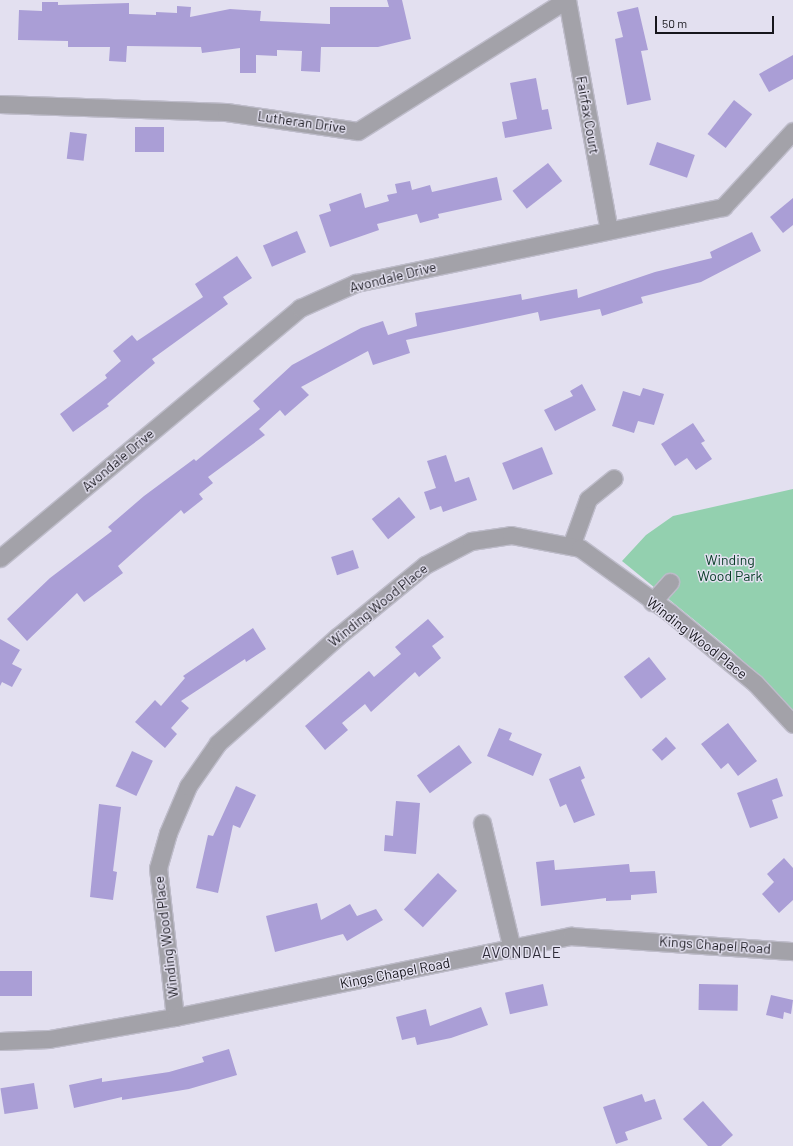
<!DOCTYPE html>
<html>
<head>
<meta charset="utf-8">
<style>
	body { margin:0 }
	#map { position:relative; width:793px; height:1146px; overflow:hidden; background:#e3e0f0; font-family:Barlow,sans-serif }
	div>[style] { position:absolute }
	.green>* { inset:0; background:#93d0af }
	.building>* { inset:0; background:#aa9ed6; transform-origin:0 0 }
	.roads { filter:drop-shadow(1px 0 #bebcca) drop-shadow(-1px 0 #bebcca) drop-shadow(0 1px #bebcca) drop-shadow(0 -1px #bebcca) }
	.minor>* { height:17px; margin:-8.5px; padding:0 8.5px; transform-origin:8.5px; border-radius:8.5px; background:#a3a2a9 }
	span { translate:-50% -50%; white-space:nowrap; text-align:center; line-height:1.15; -webkit-text-stroke:3px #e3e0f0; paint-order:stroke }
	.street-label { font-size:14px; color:#17161c }
	.park-label { font-size:14px; color:#063b25 }
	.neighbourhood-label { font-size:15px; color:#2e2b38; letter-spacing:1px }
	.scale { position:absolute; left:655px; top:16px; width:119px; height:18px; box-sizing:border-box; border:2px solid #17161c; border-top:0; padding-left:5px; font-size:12px; line-height:14px; white-space:nowrap; color:#17161c; -webkit-text-stroke:3px #e3e0f0; paint-order:stroke }
</style>
</head>
<body>
<div id="map">
	<div class="green">
		<div style="clip-path:polygon(793px 489px,793px 717px,772px 688px,731px 650px,622px 561px,646px 535px,673px 516px)"></div>
	</div>
	<div class="building">
		<div style="clip-path:polygon(387px 0,402px 0,411px 39px,378px 47px,321px 47px,320px 72px,301px 71px,302px 51px,277px 50px,277px 56px,256px 55px,256px 73px,240px 73px,240px 48px,202px 53px,201px 47px,127px 46px,126px 62px,109px 61px,110px 47px,68px 47px,68px 41px,18px 40px,19px 10px,42px 11px,42px 2px,58px 2px,58px 5px,129px 3px,129px 14px,156px 15px,156px 12px,177px 13px,177px 6px,191px 7px,190px 17px,230px 9px,261px 11px,260px 21px,330px 24px,330px 7px,389px 7px)"></div>
		<div style="clip-path:polygon(638px 7px,648px 50px,641px 51px,651px 100px,627px 105px,615px 39px,623px 37px,617px 12px)"></div>
		<div style="clip-path:polygon(793px 55px,793px 79px,769px 92px,759px 74px)"></div>
		<div style="clip-path:polygon(536px 78px,542px 110px,548px 109px,552px 129px,505px 138px,502px 122px,517px 119px,510px 83px)"></div>
		<div style="left:734px;top:100px;width:23px;height:43px;rotate:38deg"></div>
		<div style="left:135px;top:127px;width:29px;height:25px"></div>
		<div style="left:70px;top:132px;width:17px;height:27px;rotate:7deg"></div>
		<div style="left:657px;top:142px;width:40px;height:24px;rotate:19deg"></div>
		<div style="left:548px;top:163px;width:23px;height:45px;rotate:52deg"></div>
		<div style="clip-path:polygon(497px 177px,502px 200px,438px 214px,439px 218px,420px 223px,417px 214px,377px 224px,379px 230px,330px 247px,319px 215px,331px 211px,329px 204px,361px 193px,365px 208px,389px 201px,387px 195px,397px 193px,395px 184px,410px 181px,412px 190px,430px 185px,432px 192px)"></div>
		<div style="clip-path:polygon(793px 198px,793px 225px,783px 233px,770px 217px)"></div>
		<div style="left:297px;top:231px;width:23px;height:37px;rotate:67deg"></div>
		<div style="clip-path:polygon(752px 232px,761px 251px,701px 282px,641px 297px,643px 303px,602px 316px,600px 309px,540px 321px,538px 312px,468px 327px,406px 340px,410px 353px,373px 365px,368px 351px,301px 387px,309px 395px,285px 416px,280px 410px,259px 429px,265px 435px,208px 477px,213px 483px,199px 494px,203px 499px,184px 514px,181px 510px,118px 566px,123px 573px,84px 602px,77px 593px,27px 641px,7px 619px,50px 578px,112px 531px,108px 527px,144px 496px,194px 459px,196px 461px,260px 409px,253px 401px,292px 365px,361px 328px,383px 321px,388px 335px,417px 326px,415px 313px,521px 294px,522px 300px,577px 289px,578px 298px,655px 272px,712px 258px,710px 252px)"></div>
		<div style="clip-path:polygon(237px 256px,252px 278px,223px 297px,228px 304px,152px 359px,155px 363px,107px 404px,109px 406px,73px 432px,60px 414px,107px 378px,105px 375px,121px 361px,113px 351px,132px 335px,137px 341px,203px 297px,195px 284px)"></div>
		<div style="clip-path:polygon(582px 384px,596px 410px,555px 431px,544px 410px,573px 396px,570px 391px)"></div>
		<div style="clip-path:polygon(643px 388px,664px 394px,654px 425px,638px 421px,634px 433px,612px 426px,623px 391px,640px 396px)"></div>
		<div style="clip-path:polygon(693px 423px,705px 441px,701px 443px,712px 459px,696px 470px,687px 458px,675px 466px,661px 444px)"></div>
		<div style="left:542px;top:447px;width:29px;height:43px;rotate:68deg"></div>
		<div style="clip-path:polygon(446px 455px,455px 482px,469px 477px,477px 500px,443px 512px,441px 506px,430px 510px,424px 492px,436px 488px,427px 461px)"></div>
		<div style="left:399px;top:497px;width:26px;height:35px;rotate:51deg"></div>
		<div style="left:353px;top:550px;width:19px;height:23px;rotate:72deg"></div>
		<div style="clip-path:polygon(428px 619px,444px 637px,432px 646px,441px 658px,419px 677px,415px 672px,371px 712px,365px 704px,342px 723px,348px 730px,325px 750px,305px 726px,369px 671px,374px 677px,401px 654px,395px 647px)"></div>
		<div style="clip-path:polygon(253px 628px,266px 649px,246px 662px,245px 659px,181px 701px,189px 708px,171px 728px,177px 734px,165px 748px,135px 722px,155px 700px,161px 706px,185px 678px,183px 676px)"></div>
		<div style="clip-path:polygon(0 639px,20px 650px,12px 664px,22px 669px,12px 687px,2px 682px,0 686px)"></div>
		<div style="left:649px;top:657px;width:28px;height:32px;rotate:52deg"></div>
		<div style="clip-path:polygon(728px 723px,757px 761px,738px 776px,728px 763px,721px 769px,701px 744px)"></div>
		<div style="clip-path:polygon(499px 728px,512px 733px,509px 740px,542px 754px,533px 776px,487px 756px)"></div>
		<div style="left:666px;top:737px;width:15px;height:19px;rotate:48deg"></div>
		<div style="left:459px;top:745px;width:22px;height:52px;rotate:54deg"></div>
		<div style="left:132px;top:751px;width:23px;height:39px;rotate:25deg"></div>
		<div style="clip-path:polygon(580px 766px,585px 778px,581px 780px,595px 815px,574px 823px,566px 804px,560px 807px,549px 779px)"></div>
		<div style="clip-path:polygon(777px 778px,783px 796px,772px 800px,778px 818px,750px 828px,737px 793px)"></div>
		<div style="clip-path:polygon(236px 786px,256px 795px,240px 828px,233px 825px,218px 893px,196px 888px,208px 835px,213px 836px)"></div>
		<div style="clip-path:polygon(396px 801px,420px 803px,416px 854px,384px 851px,385px 835px,393px 836px)"></div>
		<div style="clip-path:polygon(99px 804px,121px 807px,113px 871px,117px 872px,113px 900px,90px 897px)"></div>
		<div style="clip-path:polygon(784px 858px,793px 868px,793px 900px,779px 913px,762px 894px,774px 882px,767px 874px)"></div>
		<div style="clip-path:polygon(554px 860px,555px 870px,629px 864px,630px 872px,655px 871px,657px 893px,631px 895px,631px 900px,606px 901px,606px 898px,541px 906px,536px 862px)"></div>
		<div style="left:438px;top:873px;width:26px;height:50px;rotate:43deg"></div>
		<div style="clip-path:polygon(317px 903px,321px 920px,350px 904px,357px 916px,376px 909px,383px 920px,347px 941px,343px 934px,275px 952px,266px 916px)"></div>
		<div style="left:32px;top:971px;width:25px;height:32px;rotate:90deg"></div>
		<div style="left:543px;top:984px;width:22px;height:39px;rotate:77deg"></div>
		<div style="left:699px;top:984px;width:39px;height:26px;rotate:1deg"></div>
		<div style="clip-path:polygon(771px 995px,793px 1000px,791px 1014px,784px 1012px,783px 1019px,766px 1015px)"></div>
		<div style="clip-path:polygon(481px 1007px,488px 1025px,451px 1038px,417px 1045px,415px 1037px,402px 1040px,396px 1017px,426px 1009px,430px 1026px)"></div>
		<div style="clip-path:polygon(229px 1049px,237px 1075px,189px 1089px,122px 1100px,122px 1097px,74px 1108px,69px 1085px,102px 1078px,102px 1082px,169px 1072px,204px 1062px,202px 1057px)"></div>
		<div style="left:34px;top:1083px;width:26px;height:34px;rotate:81deg"></div>
		<div style="clip-path:polygon(642px 1094px,645px 1102px,655px 1099px,662px 1119px,625px 1132px,628px 1140px,616px 1144px,603px 1107px)"></div>
		<div style="clip-path:polygon(703px 1101px,733px 1135px,721px 1146px,708px 1146px,683px 1119px)"></div>
	</div>
	<div class="roads">
		<div class="minor">
			<div style="left:567px;top:0;width:234px;rotate:79.7deg"></div>
			<div style="left:0;top:104px;width:226px;rotate:2deg"></div>
			<div style="left:226px;top:112px;width:133px;rotate:8.2deg"></div>
			<div style="left:358px;top:131px;width:246px;rotate:-32.2deg"></div>
			<div style="left:571px;top:546px;width:50px;rotate:-70.1deg"></div>
			<div style="left:588px;top:499px;width:33px;rotate:-39deg"></div>
			<div style="left:0;top:558px;width:391px;rotate:-39.8deg"></div>
			<div style="left:300px;top:308px;width:61px;rotate:-24.1deg"></div>
			<div style="left:356px;top:283px;width:375px;rotate:-11.7deg"></div>
			<div style="left:723px;top:207px;width:103px;rotate:-47.4deg"></div>
			<div style="left:652px;top:602px;width:27px;rotate:-48deg"></div>
			<div style="left:482px;top:823px;width:130px;rotate:76.6deg"></div>
			<div style="left:175px;top:1017px;width:150px;rotate:-96.5deg"></div>
			<div style="left:158px;top:868px;width:36px;rotate:-74deg"></div>
			<div style="left:168px;top:833px;width:51px;rotate:-66.9deg"></div>
			<div style="left:188px;top:786px;width:52px;rotate:-55.1deg"></div>
			<div style="left:218px;top:743px;width:159px;rotate:-41.7deg"></div>
			<div style="left:337px;top:637px;width:114px;rotate:-39.3deg"></div>
			<div style="left:425px;top:565px;width:52px;rotate:-27.6deg"></div>
			<div style="left:471px;top:541px;width:40px;rotate:-8.5deg"></div>
			<div style="left:511px;top:535px;width:70px;rotate:10.7deg"></div>
			<div style="left:580px;top:548px;width:111px;rotate:35.8deg"></div>
			<div style="left:670px;top:613px;width:110px;rotate:39.5deg"></div>
			<div style="left:755px;top:683px;width:56px;rotate:47.2deg"></div>
			<div style="left:0;top:1041px;width:49px;rotate:-2.3deg"></div>
			<div style="left:49px;top:1039px;width:128px;rotate:-9.9deg"></div>
			<div style="left:175px;top:1017px;width:404px;rotate:-11.6deg"></div>
			<div style="left:571px;top:936px;width:223px;rotate:3.9deg"></div>
		</div>
	</div>
	<div class="street-label">
		<span style="left:588px;top:115px;rotate:80deg">Fairfax Court</span>
		<span style="left:302px;top:122px;rotate:8deg">Lutheran Drive</span>
		<span style="left:393px;top:277px;rotate:-14deg">Avondale Drive</span>
		<span style="left:118px;top:460px;rotate:-40deg">Avondale Drive</span>
		<span style="left:378px;top:605px;rotate:-39deg">Winding Wood Place</span>
		<span style="left:697px;top:638px;rotate:38deg">Winding Wood Place</span>
		<span style="left:166px;top:937px;rotate:-97deg">Winding Wood Place</span>
		<span style="left:715px;top:945px;rotate:4deg">Kings Chapel Road</span>
		<span style="left:395px;top:973px;rotate:-11deg">Kings Chapel Road</span>
	</div>
	<div class="park-label">
		<span style="left:730px;top:568px">Winding<br>Wood Park</span>
	</div>
	<div class="neighbourhood-label">
		<span style="left:522px;top:953px">AVONDALE</span>
	</div>
	<div class="scale">50 m</div>
</div>
</body>
</html>
